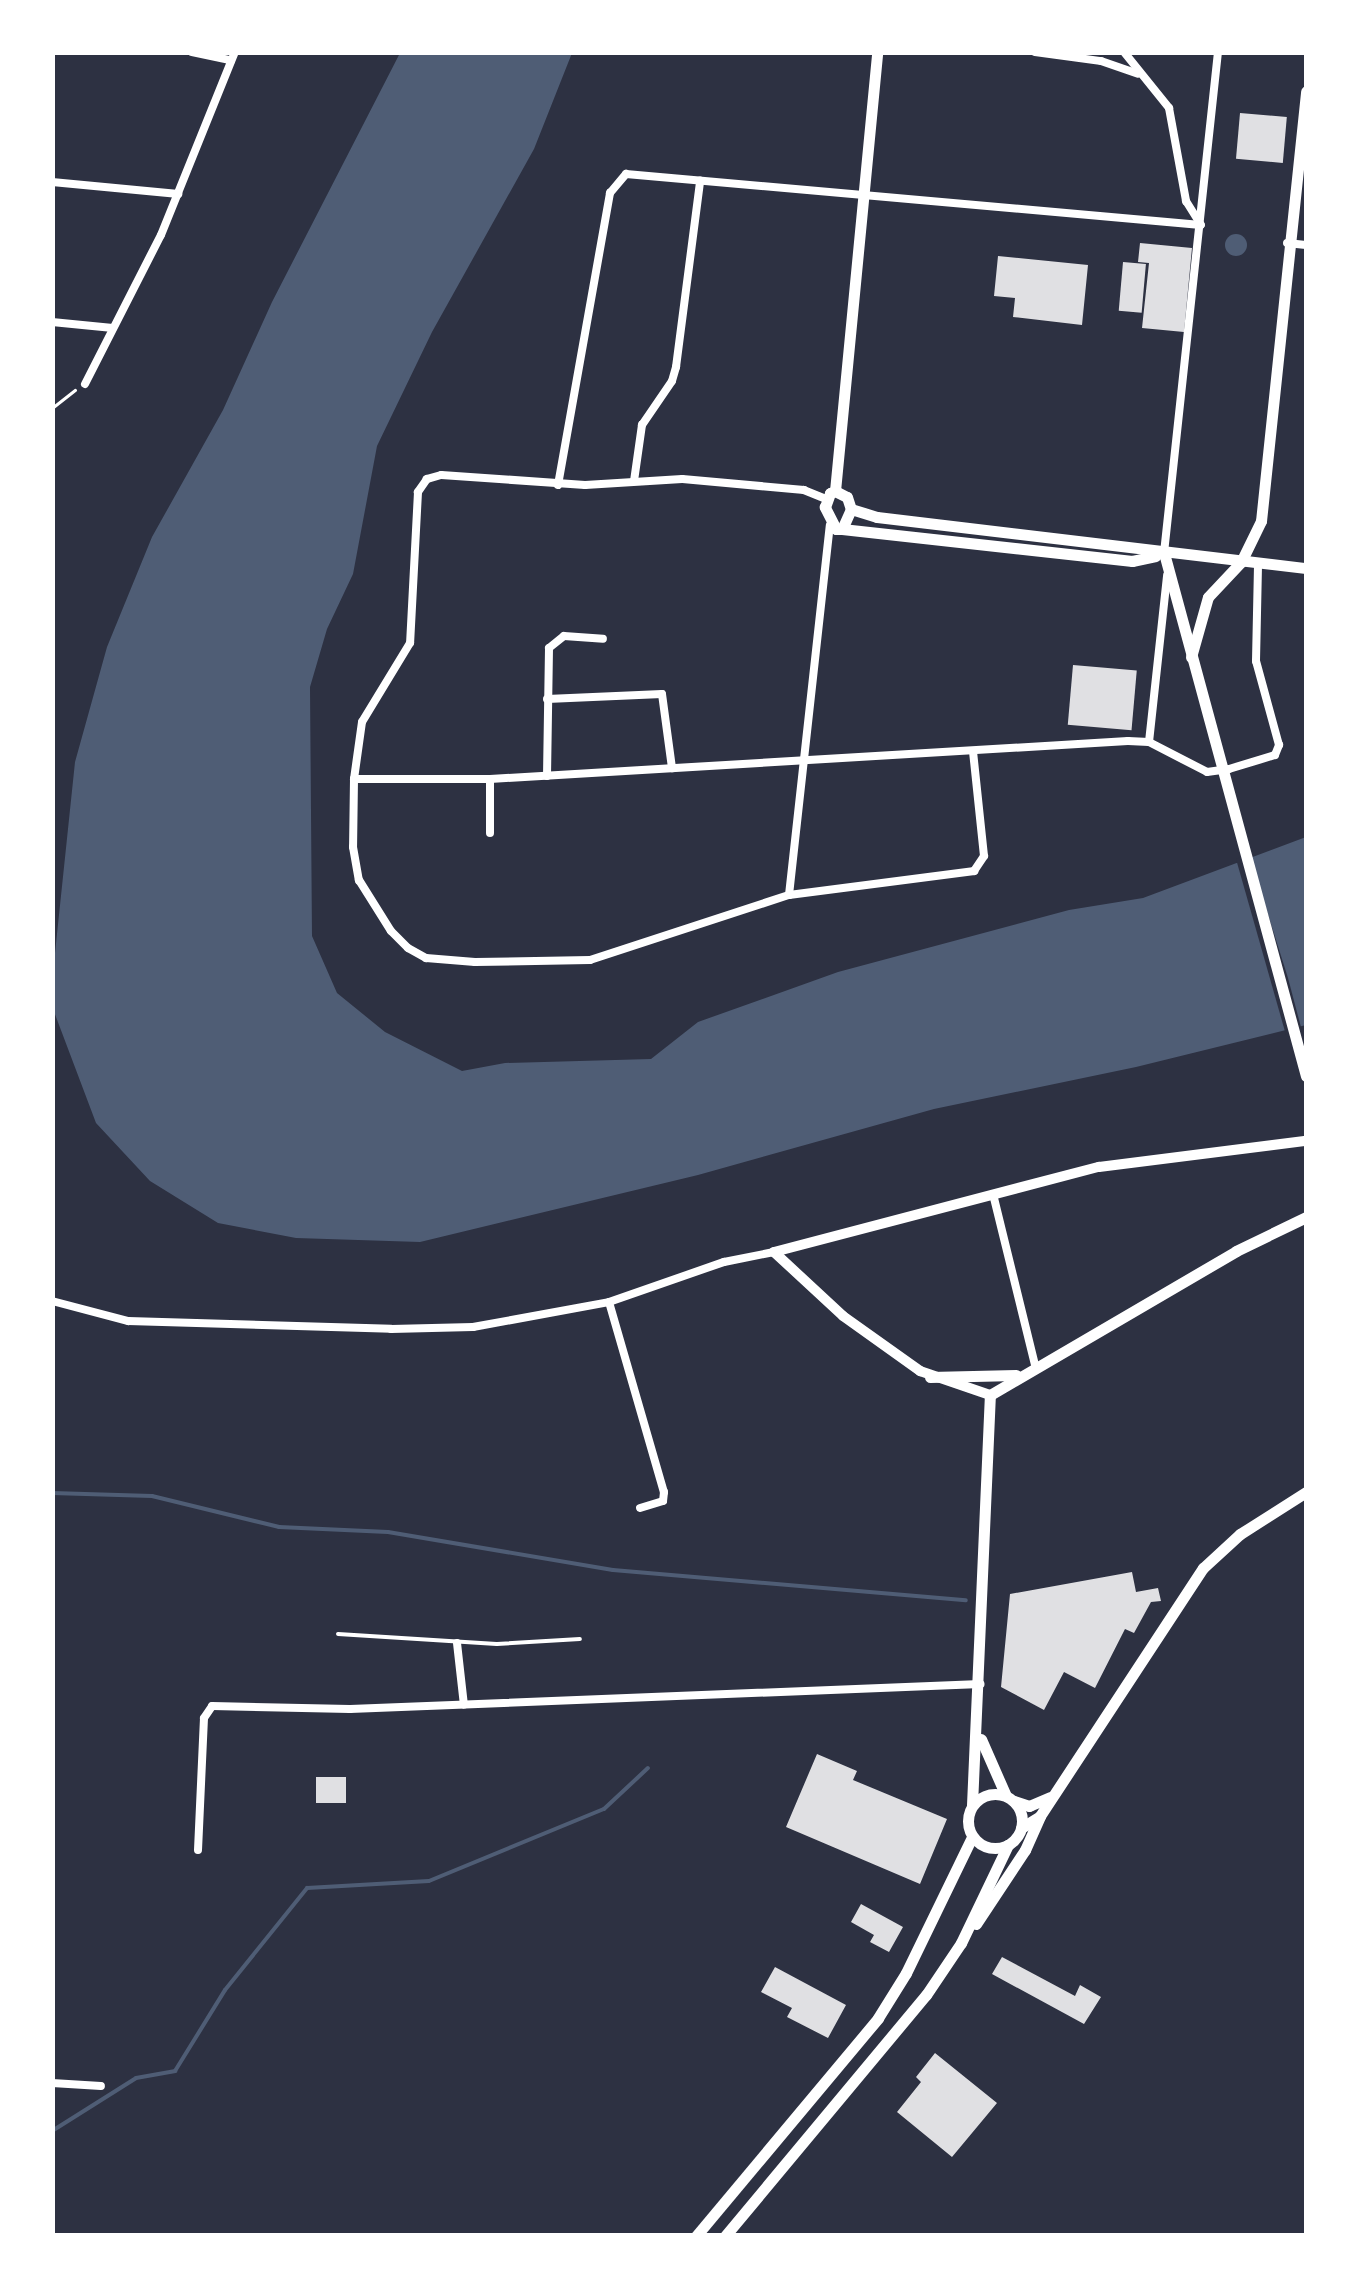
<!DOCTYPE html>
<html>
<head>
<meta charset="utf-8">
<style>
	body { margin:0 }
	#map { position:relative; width:1359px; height:2288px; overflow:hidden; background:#2d3142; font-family:"Crimson Pro",serif }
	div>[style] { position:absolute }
	.water>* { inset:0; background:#4f5d75 }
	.round { border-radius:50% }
	.pier>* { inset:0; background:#2d3142 }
	.stream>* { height:4px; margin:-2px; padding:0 2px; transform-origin:2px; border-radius:2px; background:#4f5d75 }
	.building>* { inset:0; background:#e0e0e3; transform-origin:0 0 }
	.path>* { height:2.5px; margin:-1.25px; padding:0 1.25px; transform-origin:1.25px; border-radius:1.25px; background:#fff }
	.service>* { height:4px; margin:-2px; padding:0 2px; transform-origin:2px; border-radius:2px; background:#fff }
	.minor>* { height:8px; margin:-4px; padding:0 4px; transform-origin:4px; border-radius:4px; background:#fff }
	.tertiary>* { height:10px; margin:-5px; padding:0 5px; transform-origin:5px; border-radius:5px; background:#fff }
	.secondary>* { height:11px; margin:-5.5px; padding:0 5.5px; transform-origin:5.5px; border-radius:5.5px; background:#fff }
	.secondary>.ring { margin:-5.5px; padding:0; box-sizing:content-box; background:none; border:11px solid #fff; border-radius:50% }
	span { translate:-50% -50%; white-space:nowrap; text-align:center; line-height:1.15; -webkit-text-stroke:10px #fff; paint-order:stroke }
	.frame { position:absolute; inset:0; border:55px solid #fff; pointer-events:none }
</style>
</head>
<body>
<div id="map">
	<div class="water">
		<div style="clip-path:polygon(400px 53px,572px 53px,534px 149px,432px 332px,377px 446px,353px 574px,327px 629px,310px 687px,312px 936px,337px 993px,385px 1032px,462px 1071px,505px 1063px,651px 1059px,698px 1022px,838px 972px,1069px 910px,1143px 898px,1306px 837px,1306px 1025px,1136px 1067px,934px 1109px,698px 1175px,420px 1242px,296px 1238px,218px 1223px,150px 1181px,96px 1123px,53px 1009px,53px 972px,75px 762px,107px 647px,152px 537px,223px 410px,272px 302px)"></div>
		<div class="round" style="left:1225px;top:234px;width:22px;height:22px"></div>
	</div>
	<div class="pier">
		<div style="clip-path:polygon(1249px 854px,1288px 978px,1302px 1031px,1286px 1035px,1236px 859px)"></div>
	</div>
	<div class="stream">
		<div style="left:52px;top:1493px;width:100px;rotate:1.7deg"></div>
		<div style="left:152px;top:1496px;width:131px;rotate:13.7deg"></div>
		<div style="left:279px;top:1527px;width:109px;rotate:2.6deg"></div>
		<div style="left:388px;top:1532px;width:228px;rotate:9.6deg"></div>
		<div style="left:613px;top:1570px;width:354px;rotate:4.9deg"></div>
		<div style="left:52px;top:2131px;width:99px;rotate:-32.2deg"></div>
		<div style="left:136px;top:2078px;width:40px;rotate:-10deg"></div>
		<div style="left:175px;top:2071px;width:95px;rotate:-58.3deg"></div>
		<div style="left:225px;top:1990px;width:131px;rotate:-51.2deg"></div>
		<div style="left:307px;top:1888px;width:122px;rotate:-3.3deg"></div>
		<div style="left:429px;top:1881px;width:189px;rotate:-22.4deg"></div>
		<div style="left:604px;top:1809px;width:60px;rotate:-43deg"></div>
	</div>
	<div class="building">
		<div style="left:1240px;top:113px;width:47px;height:46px;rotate:5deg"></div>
		<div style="clip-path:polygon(1140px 243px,1192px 248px,1184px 332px,1142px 328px,1149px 263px,1138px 262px)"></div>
		<div style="clip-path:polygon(998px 256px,1088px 265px,1082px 325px,1013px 317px,1015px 298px,994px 296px)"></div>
		<div style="left:1123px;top:262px;width:23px;height:49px;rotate:5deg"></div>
		<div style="left:1073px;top:665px;width:64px;height:60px;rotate:5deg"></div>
		<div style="clip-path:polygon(1132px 1572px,1136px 1592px,1158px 1588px,1161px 1601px,1151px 1602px,1134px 1633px,1125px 1629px,1095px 1688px,1064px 1672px,1044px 1710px,1001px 1687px,1010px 1594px)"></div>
		<div style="clip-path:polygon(817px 1754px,857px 1771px,853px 1780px,947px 1819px,920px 1884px,786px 1827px)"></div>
		<div style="left:316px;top:1777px;width:30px;height:26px"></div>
		<div style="clip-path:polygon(861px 1904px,903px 1927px,889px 1952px,870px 1942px,874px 1935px,851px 1922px)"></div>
		<div style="clip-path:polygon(1002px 1957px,1075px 1996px,1080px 1985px,1101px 1997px,1084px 2024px,992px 1974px)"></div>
		<div style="clip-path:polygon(775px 1967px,846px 2005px,828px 2038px,787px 2017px,792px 2008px,761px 1992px)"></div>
		<div style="clip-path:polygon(935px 2053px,997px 2103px,952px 2157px,897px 2112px,921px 2082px,916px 2077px)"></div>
	</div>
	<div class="path">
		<div style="left:52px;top:408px;width:29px;rotate:-38deg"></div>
	</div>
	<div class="service">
		<div style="left:338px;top:1634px;width:159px;rotate:3.6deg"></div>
		<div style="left:497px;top:1644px;width:83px;rotate:-3.4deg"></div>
	</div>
	<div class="minor">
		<div style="left:192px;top:52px;width:40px;rotate:12deg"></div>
		<div style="left:1035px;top:52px;width:67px;rotate:7.8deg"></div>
		<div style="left:1101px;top:61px;width:39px;rotate:19deg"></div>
		<div style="left:1124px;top:52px;width:72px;rotate:51.2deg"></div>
		<div style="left:1169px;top:108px;width:95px;rotate:79.6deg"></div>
		<div style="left:1186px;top:201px;width:28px;rotate:58deg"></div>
		<div style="left:52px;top:182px;width:127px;rotate:5.4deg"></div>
		<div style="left:1287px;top:243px;width:19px;rotate:6deg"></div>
		<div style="left:52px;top:322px;width:61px;rotate:5.6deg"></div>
		<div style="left:85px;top:384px;width:167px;rotate:-63deg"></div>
		<div style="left:161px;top:235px;width:197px;rotate:-68deg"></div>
		<div style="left:634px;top:481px;width:57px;rotate:-81.9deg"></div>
		<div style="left:642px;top:425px;width:53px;rotate:-55.7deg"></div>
		<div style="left:672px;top:381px;width:15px;rotate:-74deg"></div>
		<div style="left:676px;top:367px;width:188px;rotate:-82.6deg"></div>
		<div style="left:558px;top:485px;width:297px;rotate:-79.9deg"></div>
		<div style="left:610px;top:193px;width:25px;rotate:-50deg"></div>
		<div style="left:626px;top:174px;width:577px;rotate:5.07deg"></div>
		<div style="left:826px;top:499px;width:24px;rotate:-158deg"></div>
		<div style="left:804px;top:490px;width:122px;rotate:-174.8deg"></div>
		<div style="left:682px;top:479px;width:97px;rotate:176.5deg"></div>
		<div style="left:585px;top:485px;width:144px;rotate:-176deg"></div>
		<div style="left:441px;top:475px;width:15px;rotate:164deg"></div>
		<div style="left:427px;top:479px;width:16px;rotate:125deg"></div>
		<div style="left:418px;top:492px;width:151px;rotate:93deg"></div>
		<div style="left:410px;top:643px;width:92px;rotate:121.3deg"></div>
		<div style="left:362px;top:722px;width:58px;rotate:98deg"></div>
		<div style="left:354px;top:779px;width:68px;rotate:90.8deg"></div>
		<div style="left:353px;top:847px;width:34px;rotate:80deg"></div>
		<div style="left:359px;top:880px;width:60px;rotate:57.9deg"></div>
		<div style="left:391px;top:931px;width:24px;rotate:45deg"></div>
		<div style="left:408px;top:948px;width:21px;rotate:29deg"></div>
		<div style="left:426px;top:958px;width:49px;rotate:4.7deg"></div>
		<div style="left:475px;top:962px;width:115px;rotate:-1deg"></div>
		<div style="left:590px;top:960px;width:209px;rotate:-18.1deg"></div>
		<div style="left:789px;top:895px;width:187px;rotate:-7.4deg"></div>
		<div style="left:974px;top:871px;width:18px;rotate:-56deg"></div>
		<div style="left:984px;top:856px;width:105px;rotate:-96deg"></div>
		<div style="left:1164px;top:553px;width:504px;rotate:-83.85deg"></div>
		<div style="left:547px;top:699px;width:115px;rotate:-2.5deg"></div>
		<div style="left:662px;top:694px;width:75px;rotate:82.3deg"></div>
		<div style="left:1149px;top:742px;width:168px;rotate:-83.8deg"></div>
		<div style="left:547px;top:776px;width:128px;rotate:-89.1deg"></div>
		<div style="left:549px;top:648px;width:19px;rotate:-39deg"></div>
		<div style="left:564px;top:636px;width:39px;rotate:4deg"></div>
		<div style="left:354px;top:779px;width:136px"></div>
		<div style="left:490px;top:779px;width:639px;rotate:-3.41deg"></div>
		<div style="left:1128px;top:741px;width:21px;rotate:3deg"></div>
		<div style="left:1149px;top:742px;width:65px;rotate:27.3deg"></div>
		<div style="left:1207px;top:772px;width:22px;rotate:-8deg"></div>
		<div style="left:1229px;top:769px;width:48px;rotate:-16.9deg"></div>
		<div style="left:1275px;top:755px;width:11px;rotate:-68deg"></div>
		<div style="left:1279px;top:745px;width:87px;rotate:-105.3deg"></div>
		<div style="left:1256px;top:661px;width:98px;rotate:-88.8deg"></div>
		<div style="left:490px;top:833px;width:54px;rotate:-90deg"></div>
		<div style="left:789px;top:895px;width:372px;rotate:-83.7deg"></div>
		<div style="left:993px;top:1194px;width:176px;rotate:76.2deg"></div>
		<div style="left:52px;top:1301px;width:79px;rotate:14.7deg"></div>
		<div style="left:128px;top:1321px;width:263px;rotate:1.7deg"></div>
		<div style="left:391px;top:1329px;width:82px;rotate:-1.4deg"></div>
		<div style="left:473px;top:1327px;width:138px;rotate:-10.4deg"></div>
		<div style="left:609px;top:1302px;width:122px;rotate:-19.2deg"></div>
		<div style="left:724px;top:1262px;width:51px;rotate:-11.3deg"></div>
		<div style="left:609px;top:1302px;width:198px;rotate:73.9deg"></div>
		<div style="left:664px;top:1492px;width:9px;rotate:96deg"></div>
		<div style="left:663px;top:1501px;width:24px;rotate:163deg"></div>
		<div style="left:457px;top:1643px;width:62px;rotate:83.6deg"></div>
		<div style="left:198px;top:1850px;width:132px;rotate:-87.4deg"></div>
		<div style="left:204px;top:1718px;width:14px;rotate:-56deg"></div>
		<div style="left:212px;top:1706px;width:138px;rotate:1.2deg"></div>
		<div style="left:350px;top:1709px;width:631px;rotate:-2.27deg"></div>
		<div style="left:52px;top:2083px;width:49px;rotate:3.5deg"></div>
	</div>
	<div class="tertiary">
		<div style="left:774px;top:1252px;width:336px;rotate:-14.7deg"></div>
		<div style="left:1099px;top:1167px;width:209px;rotate:-7.2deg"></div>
		<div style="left:774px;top:1252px;width:94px;rotate:42.8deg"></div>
		<div style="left:843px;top:1316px;width:95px;rotate:35.5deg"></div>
		<div style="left:920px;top:1371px;width:74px;rotate:18.9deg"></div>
	</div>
	<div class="secondary">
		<div style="left:835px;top:491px;width:441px;rotate:-84.5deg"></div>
		<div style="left:835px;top:491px;width:13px;rotate:27deg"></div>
		<div style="left:847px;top:497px;width:13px;rotate:72deg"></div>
		<div style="left:851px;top:509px;width:22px;rotate:114deg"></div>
		<div style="left:842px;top:529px;width:6px;rotate:180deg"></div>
		<div style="left:836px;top:529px;width:25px;rotate:-117deg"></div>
		<div style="left:825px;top:507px;width:15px;rotate:-70deg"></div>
		<div style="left:830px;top:493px;width:5px;rotate:-22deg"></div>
		<div style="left:851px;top:509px;width:27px;rotate:17deg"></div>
		<div style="left:877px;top:517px;width:432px;rotate:6.8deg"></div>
		<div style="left:842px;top:529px;width:292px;rotate:6.3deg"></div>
		<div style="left:1132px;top:561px;width:24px;rotate:-12deg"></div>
		<div style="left:1164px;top:553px;width:542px;rotate:74.81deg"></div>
		<div style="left:1191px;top:657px;width:62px;rotate:-74.2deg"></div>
		<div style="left:1208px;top:597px;width:48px;rotate:-46.7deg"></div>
		<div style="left:1241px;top:562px;width:46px;rotate:-64deg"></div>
		<div style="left:1261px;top:521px;width:432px;rotate:-84deg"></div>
		<div style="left:930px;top:1377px;width:86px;rotate:-1.3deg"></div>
		<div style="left:981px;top:1739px;width:62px;rotate:66.3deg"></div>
		<div class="ring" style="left:968px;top:1794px;width:43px;height:43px"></div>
		<div style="left:1014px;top:1801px;width:16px;rotate:18deg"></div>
		<div style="left:1029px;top:1806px;width:23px;rotate:-23deg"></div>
		<div style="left:972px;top:1805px;width:410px;rotate:-87.5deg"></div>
		<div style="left:990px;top:1395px;width:285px;rotate:-30.3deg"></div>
		<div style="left:1236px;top:1251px;width:78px;rotate:-25.9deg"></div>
		<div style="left:1021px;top:1828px;width:22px;rotate:-32deg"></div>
		<div style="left:1040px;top:1816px;width:297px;rotate:-56.7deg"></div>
		<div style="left:1203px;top:1568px;width:50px;rotate:-42.6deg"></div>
		<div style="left:1240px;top:1534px;width:78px;rotate:-32.5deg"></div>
		<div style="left:976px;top:1924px;width:89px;rotate:-56.5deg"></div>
		<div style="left:1025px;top:1850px;width:37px;rotate:-66deg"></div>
		<div style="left:696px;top:2236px;width:284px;rotate:-50.1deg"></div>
		<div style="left:878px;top:2018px;width:53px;rotate:-58.1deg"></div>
		<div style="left:906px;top:1973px;width:151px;rotate:-64.1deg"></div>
		<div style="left:725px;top:2236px;width:314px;rotate:-50.2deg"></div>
		<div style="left:926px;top:1995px;width:63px;rotate:-56.1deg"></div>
		<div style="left:961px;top:1943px;width:109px;rotate:-64.4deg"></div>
	</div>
	<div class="frame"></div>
</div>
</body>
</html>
